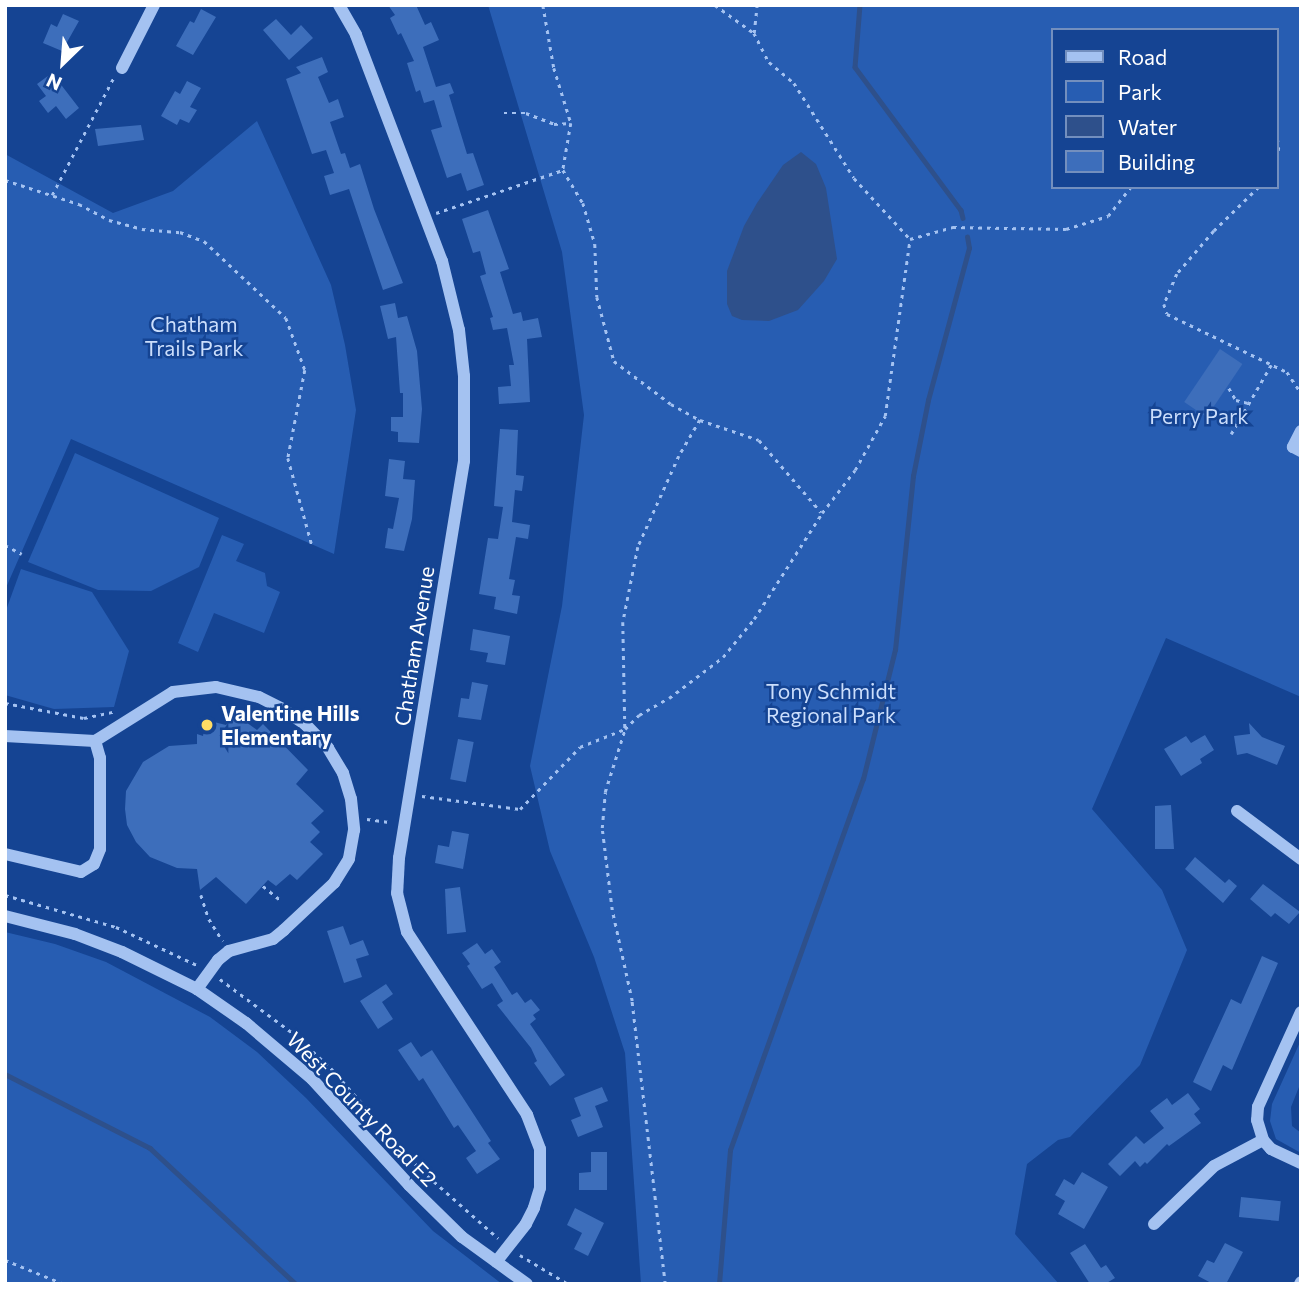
<!DOCTYPE html>
<html>
<head>
<meta charset="utf-8">
<style>
	body { margin:0 }
	#map { position:relative; width:1306px; height:1289px; overflow:hidden; background:#154493; font-family:Commissioner,sans-serif }
	div>[style] { position:absolute }
	.green>* { inset:0; background:#275db2 }
	.water>* { inset:0; background:#2e508b }
	.stream>* { height:4.5px; margin:-2.25px; padding:0 2.25px; transform-origin:2.25px; border-radius:2.25px; background:#2e508b }
	.building>* { inset:0; background:#3d6ebb; transform-origin:0 0 }
	.path>* { height:2.5px; margin-top:-1.25px; transform-origin:0; background:repeating-linear-gradient(90deg,#a4c2f1 0 3.5px,transparent 0 8.5px) }
	.minor>* { height:12px; margin:-6px; padding:0 6px; transform-origin:6px; border-radius:6px; background:#a4c2f1 }
	.dots>* { width:19px; height:19px; translate:-50% -50%; box-sizing:border-box; border:4px solid #154493; border-radius:50% }
	span { translate:-50% -50%; white-space:nowrap; text-align:center; line-height:1.15; -webkit-text-stroke:5px #154493; paint-order:stroke }
	.park-label { font-size:21px; color:#cbdefc }
	.street-label { font-size:21px; color:#fff }
	.poi-label { font-size:21px; color:#fff; font-weight:700 }
	.left { translate:0 -50%; text-align:left }
	.frame { position:absolute; inset:0; border:7px solid #fff; pointer-events:none }
	.legend { position:absolute; left:1051px; top:28px; width:228px; height:161px; box-sizing:border-box; background:#154493; border:2px solid #738fbe; margin:0; padding:9px 12px; list-style:none; font-size:21px; color:#fff }
	.legend li { display:flex; align-items:center; gap:14px; height:35px }
	.legend b { width:35px; border:2px solid #738fbe }
	.north { position:absolute; left:28px; top:28px; width:70px; height:70px; -webkit-text-stroke:5px #154493; paint-order:stroke; rotate:205deg; font-size:19px; font-weight:700; line-height:28px; text-align:center; color:#fff }
	.north::after { content:''; display:block; margin:auto; width:24px; height:32px; background:#fff; clip-path:polygon(50% 0,100% 100%,50% 72%,0 100%) }
</style>
</head>
<body>
<div id="map">
	<div class="green">
		<div style="clip-path:polygon(evenodd,488px 5px,1301px 5px,1301px 697px,1166px 638px,1092px 809px,1162px 890px,1187px 950px,1140px 1065px,1070px 1137px,1058px 1140px,1027px 1164px,1015px 1234px,1059px 1284px,641px 1284px,625px 1053px,594px 957px,550px 851px,530px 766px,562px 606px,584px 415px,562px 252px,488px 5px,1052px 30px,1276px 30px,1276px 187px,1052px 187px,1052px 30px)"></div>
		<div style="clip-path:polygon(257px 121px,331px 285px,345px 345px,356px 410px,334px 554px,71px 439px,5px 590px,5px 154px,113px 213px,173px 191px)"></div>
		<div style="clip-path:polygon(75px 453px,219px 518px,199px 567px,151px 591px,98px 590px,28px 562px)"></div>
		<div style="clip-path:polygon(222px 535px,244px 544px,236px 561px,265px 573px,267px 586px,280px 592px,264px 633px,214px 613px,198px 652px,178px 643px)"></div>
		<div style="clip-path:polygon(21px 569px,92px 592px,129px 651px,114px 707px,54px 709px,5px 695px,5px 613px)"></div>
		<div style="clip-path:polygon(5px 932px,55px 944px,106px 962px,210px 1017px,257px 1052px,306px 1098px,433px 1231px,502px 1284px,5px 1284px)"></div>
		<div style="clip-path:polygon(1301px 1040px,1301px 1082px,1291px 1107px,1292px 1126px,1301px 1133px,1301px 1153px,1276px 1139px,1270px 1121px,1272px 1104px)"></div>
	</div>
	<div class="water">
		<div style="clip-path:polygon(801px 152px,816px 164px,826px 188px,837px 259px,824px 281px,798px 310px,769px 321px,742px 320px,732px 316px,727px 304px,727px 271px,744px 226px,757px 203px,783px 165px)"></div>
	</div>
	<div class="stream">
		<div style="left:860px;top:5px;width:62px;rotate:94.6deg"></div>
		<div style="left:855px;top:67px;width:178px;rotate:53.5deg"></div>
		<div style="left:961px;top:210px;width:8px;rotate:76deg"></div>
		<div style="left:5px;top:1074px;width:163px;rotate:27deg"></div>
		<div style="left:150px;top:1148px;width:200px;rotate:43deg"></div>
		<div style="left:719px;top:1284px;width:134px;rotate:-85.3deg"></div>
		<div style="left:730px;top:1150px;width:394px;rotate:-70.3deg"></div>
		<div style="left:863px;top:779px;width:133px;rotate:-76.1deg"></div>
		<div style="left:895px;top:650px;width:175px;rotate:-84.1deg"></div>
		<div style="left:913px;top:476px;width:77px;rotate:-78.8deg"></div>
		<div style="left:928px;top:400px;width:157px;rotate:-74.9deg"></div>
		<div style="left:969px;top:248px;width:11px;rotate:-100deg"></div>
	</div>
	<div class="building">
		<div style="clip-path:polygon(388px 5px,416px 5px,425px 25px,431px 22px,439px 40px,423px 47px,436px 87px,450px 83px,454px 93px,449px 95px,467px 154px,473px 153px,484px 185px,467px 191px,461px 173px,447px 178px,431px 130px,442px 127px,434px 100px,424px 103px,420px 90px,416px 92px,407px 63px,414px 61px,401px 33px,398px 35px,390px 18px,395px 15px)"></div>
		<div style="clip-path:polygon(201px 9px,216px 17px,193px 55px,176px 46px,190px 21px,194px 23px)"></div>
		<div style="clip-path:polygon(63px 14px,79px 21px,62px 51px,43px 43px,51px 24px,57px 27px)"></div>
		<div style="clip-path:polygon(276px 19px,291px 35px,301px 25px,313px 38px,289px 60px,263px 30px)"></div>
		<div style="clip-path:polygon(322px 57px,328px 72px,318px 77px,329px 103px,338px 99px,344px 117px,330px 122px,341px 154px,345px 153px,350px 168px,360px 164px,374px 209px,403px 283px,383px 290px,349px 189px,330px 195px,324px 176px,334px 173px,326px 150px,312px 154px,286px 79px,301px 73px,296px 67px)"></div>
		<div style="clip-path:polygon(52px 73px,79px 108px,66px 119px,56px 106px,48px 113px,39px 101px,46px 96px,37px 84px)"></div>
		<div style="clip-path:polygon(187px 81px,201px 88px,190px 107px,197px 110px,189px 123px,180px 119px,177px 125px,161px 116px,175px 91px,180px 94px)"></div>
		<div style="clip-path:polygon(141px 125px,144px 140px,98px 146px,95px 129px)"></div>
		<div style="clip-path:polygon(488px 210px,509px 269px,500px 272px,513px 314px,521px 312px,523px 321px,538px 318px,542px 337px,527px 339px,530px 402px,499px 404px,498px 387px,511px 386px,509px 365px,514px 365px,507px 328px,493px 330px,490px 318px,493px 317px,480px 276px,486px 274px,480px 251px,473px 253px,462px 219px)"></div>
		<div style="clip-path:polygon(395px 303px,398px 318px,407px 316px,417px 351px,422px 409px,419px 443px,398px 442px,398px 432px,391px 431px,391px 417px,403px 417px,403px 393px,400px 393px,396px 337px,388px 339px,380px 306px)"></div>
		<div style="left:1220px;top:349px;width:27px;height:64px;rotate:34deg"></div>
		<div style="clip-path:polygon(500px 429px,518px 430px,516px 475px,524px 476px,522px 491px,515px 490px,512px 522px,530px 525px,528px 539px,516px 537px,509px 579px,515px 580px,512px 595px,520px 596px,517px 614px,494px 609px,496px 597px,479px 594px,488px 538px,498px 539px,503px 507px,494px 506px)"></div>
		<div style="clip-path:polygon(389px 459px,405px 461px,403px 479px,415px 480px,412px 519px,404px 551px,385px 548px,388px 528px,393px 529px,399px 498px,385px 496px)"></div>
		<div style="clip-path:polygon(473px 629px,510px 636px,505px 665px,486px 662px,488px 653px,470px 650px)"></div>
		<div style="clip-path:polygon(472px 682px,488px 685px,481px 720px,458px 717px,461px 698px,469px 699px)"></div>
		<div style="clip-path:polygon(236px 715px,257px 730px,263px 724px,308px 770px,296px 784px,324px 811px,311px 823px,320px 832px,310px 842px,323px 854px,297px 880px,290px 874px,276px 886px,268px 880px,246px 904px,216px 877px,200px 890px,197px 869px,177px 868px,150px 857px,136px 842px,127px 825px,125px 809px,126px 791px,143px 762px,169px 746px,197px 744px,197px 734px,203px 736px,204px 730px,209px 732px,210px 721px,226px 725px)"></div>
		<div style="clip-path:polygon(1249px 723px,1262px 737px,1285px 746px,1277px 765px,1247px 753px,1237px 755px,1234px 736px,1250px 734px)"></div>
		<div style="clip-path:polygon(1205px 735px,1214px 750px,1200px 759px,1202px 763px,1181px 776px,1164px 749px,1186px 736px,1191px 743px)"></div>
		<div style="left:458px;top:739px;width:16px;height:41px;rotate:11deg"></div>
		<div style="clip-path:polygon(1171px 805px,1174px 849px,1155px 849px,1155px 806px)"></div>
		<div style="clip-path:polygon(452px 831px,469px 834px,463px 869px,435px 863px,438px 845px,449px 847px)"></div>
		<div style="clip-path:polygon(1195px 857px,1225px 883px,1229px 879px,1237px 886px,1223px 903px,1185px 869px)"></div>
		<div style="clip-path:polygon(1263px 884px,1300px 912px,1289px 924px,1275px 913px,1271px 917px,1250px 899px)"></div>
		<div style="clip-path:polygon(460px 887px,466px 932px,447px 934px,445px 889px)"></div>
		<div style="clip-path:polygon(343px 926px,350px 945px,363px 940px,369px 955px,356px 959px,362px 977px,344px 983px,327px 931px)"></div>
		<div style="clip-path:polygon(477px 943px,485px 954px,492px 949px,501px 962px,494px 967px,512px 995px,517px 992px,525px 1003px,531px 999px,540px 1010px,533px 1015px,536px 1019px,530px 1024px,565px 1075px,550px 1086px,534px 1063px,537px 1061px,531px 1048px,497px 1005px,503px 1001px,492px 983px,482px 989px,467px 966px,470px 964px,462px 953px)"></div>
		<div style="clip-path:polygon(1262px 956px,1278px 963px,1232px 1070px,1223px 1065px,1211px 1091px,1193px 1082px,1231px 999px,1241px 1004px)"></div>
		<div style="clip-path:polygon(386px 984px,393px 994px,382px 1002px,393px 1019px,378px 1029px,360px 1001px)"></div>
		<div style="clip-path:polygon(411px 1042px,421px 1057px,432px 1050px,491px 1141px,488px 1143px,500px 1159px,477px 1174px,466px 1158px,476px 1151px,458px 1125px,454px 1128px,423px 1078px,419px 1081px,398px 1050px)"></div>
		<div style="clip-path:polygon(602px 1087px,608px 1101px,595px 1106px,603px 1127px,578px 1137px,571px 1120px,581px 1116px,574px 1098px)"></div>
		<div style="clip-path:polygon(1188px 1093px,1200px 1109px,1194px 1114px,1201px 1123px,1169px 1146px,1167px 1144px,1147px 1164px,1145px 1162px,1140px 1167px,1135px 1161px,1120px 1176px,1108px 1164px,1136px 1136px,1144px 1144px,1164px 1128px,1150px 1111px,1167px 1098px,1172px 1105px)"></div>
		<div style="clip-path:polygon(591px 1152px,607px 1152px,607px 1190px,579px 1190px,579px 1173px,591px 1172px)"></div>
		<div style="clip-path:polygon(1082px 1172px,1108px 1187px,1084px 1229px,1058px 1214px,1065px 1201px,1055px 1195px,1064px 1179px,1074px 1185px)"></div>
		<div style="left:1241px;top:1197px;width:40px;height:20px;rotate:6deg"></div>
		<div style="clip-path:polygon(575px 1208px,604px 1223px,588px 1256px,574px 1249px,582px 1233px,567px 1225px)"></div>
		<div style="clip-path:polygon(1225px 1243px,1243px 1252px,1226px 1284px,1213px 1284px,1198px 1276px,1207px 1260px,1214px 1263px)"></div>
		<div style="clip-path:polygon(1085px 1244px,1101px 1268px,1106px 1265px,1115px 1278px,1105px 1284px,1090px 1284px,1070px 1253px)"></div>
	</div>
	<div class="path">
		<div style="left:543px;top:5px;width:64px;rotate:80.1deg"></div>
		<div style="left:554px;top:68px;width:58px;rotate:72.8deg"></div>
		<div style="left:571px;top:123px;width:48px;rotate:99.7deg"></div>
		<div style="left:563px;top:170px;width:39px;rotate:59deg"></div>
		<div style="left:583px;top:203px;width:43px;rotate:73.7deg"></div>
		<div style="left:595px;top:244px;width:53px;rotate:87.8deg"></div>
		<div style="left:597px;top:297px;width:66px;rotate:75.1deg"></div>
		<div style="left:614px;top:361px;width:71px;rotate:37deg"></div>
		<div style="left:671px;top:404px;width:33px;rotate:29deg"></div>
		<div style="left:700px;top:420px;width:42px;rotate:120.3deg"></div>
		<div style="left:679px;top:456px;width:100px;rotate:114.3deg"></div>
		<div style="left:638px;top:547px;width:76px;rotate:101.3deg"></div>
		<div style="left:623px;top:622px;width:106px;rotate:88.9deg"></div>
		<div style="left:715px;top:5px;width:48px;rotate:35.7deg"></div>
		<div style="left:754px;top:33px;width:33px;rotate:63deg"></div>
		<div style="left:769px;top:62px;width:33px;rotate:40deg"></div>
		<div style="left:794px;top:83px;width:112px;rotate:57.7deg"></div>
		<div style="left:854px;top:178px;width:83px;rotate:47.4deg"></div>
		<div style="left:754px;top:33px;width:28px;rotate:-84deg"></div>
		<div style="left:504px;top:113px;width:22px"></div>
		<div style="left:526px;top:113px;width:30px;rotate:21deg"></div>
		<div style="left:554px;top:124px;width:17px;rotate:-3deg"></div>
		<div style="left:1276px;top:130px;width:17px;rotate:80deg"></div>
		<div style="left:1279px;top:147px;width:17px;rotate:100deg"></div>
		<div style="left:5px;top:180px;width:78px;rotate:18deg"></div>
		<div style="left:79px;top:204px;width:34px;rotate:28deg"></div>
		<div style="left:109px;top:220px;width:34px;rotate:15deg"></div>
		<div style="left:142px;top:229px;width:38px;rotate:5deg"></div>
		<div style="left:180px;top:232px;width:26px;rotate:21deg"></div>
		<div style="left:204px;top:241px;width:112px;rotate:43.2deg"></div>
		<div style="left:286px;top:318px;width:55px;rotate:69.9deg"></div>
		<div style="left:305px;top:370px;width:90px;rotate:100.9deg"></div>
		<div style="left:288px;top:458px;width:90px;rotate:74.6deg"></div>
		<div style="left:1259px;top:187px;width:63px;rotate:135.6deg"></div>
		<div style="left:1214px;top:231px;width:57px;rotate:130.7deg"></div>
		<div style="left:1177px;top:274px;width:33px;rotate:113deg"></div>
		<div style="left:1164px;top:304px;width:10px;rotate:73deg"></div>
		<div style="left:1167px;top:314px;width:133px;rotate:25.8deg"></div>
		<div style="left:1287px;top:372px;width:25px;rotate:56deg"></div>
		<div style="left:52px;top:195px;width:133px;rotate:-62.3deg"></div>
		<div style="left:436px;top:213px;width:134px;rotate:-18.7deg"></div>
		<div style="left:1229px;top:388px;width:14px;rotate:60deg"></div>
		<div style="left:1236px;top:400px;width:12px;rotate:14deg"></div>
		<div style="left:700px;top:420px;width:62px;rotate:18.7deg"></div>
		<div style="left:759px;top:440px;width:95px;rotate:49.3deg"></div>
		<div style="left:1231px;top:434px;width:80px;rotate:-59.9deg"></div>
		<div style="left:5px;top:545px;width:19px;rotate:28deg"></div>
		<div style="left:5px;top:703px;width:80px;rotate:10.8deg"></div>
		<div style="left:84px;top:718px;width:33px;rotate:-12deg"></div>
		<div style="left:422px;top:796px;width:99px;rotate:7.6deg"></div>
		<div style="left:520px;top:809px;width:86px;rotate:-45.9deg"></div>
		<div style="left:580px;top:747px;width:48px;rotate:-21.8deg"></div>
		<div style="left:367px;top:819px;width:22px;rotate:8deg"></div>
		<div style="left:263px;top:886px;width:22px;rotate:39deg"></div>
		<div style="left:5px;top:895px;width:116px;rotate:16.1deg"></div>
		<div style="left:116px;top:927px;width:92px;rotate:25.2deg"></div>
		<div style="left:201px;top:895px;width:25px;rotate:72deg"></div>
		<div style="left:209px;top:919px;width:26px;rotate:58deg"></div>
		<div style="left:220px;top:979px;width:92px;rotate:36.6deg"></div>
		<div style="left:294px;top:1034px;width:50px;rotate:42.6deg"></div>
		<div style="left:331px;top:1068px;width:136px;rotate:48.6deg"></div>
		<div style="left:421px;top:1170px;width:103px;rotate:41.4deg"></div>
		<div style="left:520px;top:1255px;width:56px;rotate:31.1deg"></div>
		<div style="left:5px;top:1260px;width:64px;rotate:22.1deg"></div>
		<div style="left:665px;top:1284px;width:285px;rotate:-96.7deg"></div>
		<div style="left:632px;top:1001px;width:93px;rotate:-102.4deg"></div>
		<div style="left:612px;top:910px;width:83px;rotate:-97deg"></div>
		<div style="left:602px;top:828px;width:36px;rotate:-85deg"></div>
		<div style="left:605px;top:792px;width:66px;rotate:-72.4deg"></div>
		<div style="left:625px;top:729px;width:20px;rotate:-45deg"></div>
		<div style="left:639px;top:715px;width:34px;rotate:-30deg"></div>
		<div style="left:669px;top:698px;width:68px;rotate:-37.2deg"></div>
		<div style="left:723px;top:657px;width:49px;rotate:-50.8deg"></div>
		<div style="left:754px;top:619px;width:126px;rotate:-57.3deg"></div>
		<div style="left:822px;top:513px;width:54px;rotate:-52.5deg"></div>
		<div style="left:855px;top:470px;width:62px;rotate:-60.9deg"></div>
		<div style="left:885px;top:416px;width:179px;rotate:-82deg"></div>
		<div style="left:910px;top:239px;width:45px;rotate:-15.6deg"></div>
		<div style="left:953px;top:227px;width:113px;rotate:1deg"></div>
		<div style="left:1066px;top:229px;width:44px;rotate:-17.2deg"></div>
		<div style="left:1108px;top:216px;width:37px;rotate:-52deg"></div>
	</div>
	<div class="minor">
		<div style="left:339px;top:5px;width:34px;rotate:60deg"></div>
		<div style="left:356px;top:35px;width:242px;rotate:69.2deg"></div>
		<div style="left:442px;top:261px;width:71px;rotate:76.2deg"></div>
		<div style="left:459px;top:330px;width:46px;rotate:83.8deg"></div>
		<div style="left:464px;top:376px;width:85px;rotate:90deg"></div>
		<div style="left:464px;top:461px;width:402px;rotate:99.3deg"></div>
		<div style="left:399px;top:858px;width:35px;rotate:93deg"></div>
		<div style="left:397px;top:893px;width:40px;rotate:75.6deg"></div>
		<div style="left:407px;top:932px;width:219px;rotate:56.7deg"></div>
		<div style="left:527px;top:1115px;width:36px;rotate:69deg"></div>
		<div style="left:540px;top:1149px;width:39px;rotate:90deg"></div>
		<div style="left:540px;top:1188px;width:21px;rotate:107deg"></div>
		<div style="left:534px;top:1208px;width:18px;rotate:117deg"></div>
		<div style="left:526px;top:1224px;width:48px;rotate:128.3deg"></div>
		<div style="left:122px;top:68px;width:71px;rotate:-63.1deg"></div>
		<div style="left:1301px;top:431px;width:18px;rotate:117deg"></div>
		<div style="left:1293px;top:447px;width:9px;rotate:27deg"></div>
		<div style="left:5px;top:736px;width:90px;rotate:3.2deg"></div>
		<div style="left:95px;top:741px;width:92px;rotate:-32.1deg"></div>
		<div style="left:173px;top:692px;width:43px;rotate:-6.6deg"></div>
		<div style="left:216px;top:687px;width:44px;rotate:13.1deg"></div>
		<div style="left:259px;top:697px;width:28px;rotate:27deg"></div>
		<div style="left:284px;top:710px;width:27px;rotate:34deg"></div>
		<div style="left:306px;top:725px;width:32px;rotate:46deg"></div>
		<div style="left:328px;top:748px;width:29px;rotate:59deg"></div>
		<div style="left:343px;top:773px;width:27px;rotate:73deg"></div>
		<div style="left:351px;top:799px;width:31px;rotate:84deg"></div>
		<div style="left:354px;top:830px;width:29px;rotate:100deg"></div>
		<div style="left:349px;top:859px;width:28px;rotate:122deg"></div>
		<div style="left:334px;top:883px;width:69px;rotate:136.8deg"></div>
		<div style="left:284px;top:930px;width:14px;rotate:141deg"></div>
		<div style="left:273px;top:939px;width:46px;rotate:164.7deg"></div>
		<div style="left:229px;top:951px;width:14px;rotate:141deg"></div>
		<div style="left:218px;top:960px;width:36px;rotate:126deg"></div>
		<div style="left:1237px;top:811px;width:80px;rotate:36.9deg"></div>
		<div style="left:5px;top:854px;width:78px;rotate:13.3deg"></div>
		<div style="left:81px;top:872px;width:15px;rotate:-32deg"></div>
		<div style="left:94px;top:864px;width:16px;rotate:-68deg"></div>
		<div style="left:100px;top:849px;width:91px;rotate:-90deg"></div>
		<div style="left:100px;top:758px;width:18px;rotate:-106deg"></div>
		<div style="left:5px;top:916px;width:72px;rotate:14.4deg"></div>
		<div style="left:75px;top:934px;width:50px;rotate:21deg"></div>
		<div style="left:122px;top:952px;width:84px;rotate:26.3deg"></div>
		<div style="left:197px;top:989px;width:60px;rotate:34.8deg"></div>
		<div style="left:246px;top:1023px;width:87px;rotate:40.3deg"></div>
		<div style="left:312px;top:1079px;width:144px;rotate:47.5deg"></div>
		<div style="left:409px;top:1185px;width:74px;rotate:44.5deg"></div>
		<div style="left:462px;top:1237px;width:80px;rotate:35.9deg"></div>
		<div style="left:1301px;top:1012px;width:104px;rotate:114.4deg"></div>
		<div style="left:1258px;top:1107px;width:13px;rotate:94deg"></div>
		<div style="left:1257px;top:1120px;width:21px;rotate:73deg"></div>
		<div style="left:1263px;top:1140px;width:12px;rotate:48deg"></div>
		<div style="left:1271px;top:1149px;width:33px;rotate:25deg"></div>
		<div style="left:1154px;top:1224px;width:83px;rotate:-44deg"></div>
		<div style="left:1214px;top:1166px;width:55px;rotate:-28deg"></div>
		<div style="left:1300px;top:1284px;width:2px;rotate:-63deg"></div>
	</div>
	<div class="dots">
		<div style="left:207px;top:725px;background:#ffdc64"></div>
	</div>
	<div class="park-label">
		<span style="left:194px;top:336px">Chatham<br>Trails Park</span>
		<span style="left:1199px;top:416px">Perry Park</span>
		<span style="left:831px;top:703px">Tony Schmidt<br>Regional Park</span>
	</div>
	<div class="street-label">
		<span style="left:414px;top:646px;rotate:-81deg">Chatham Avenue</span>
		<span style="left:362px;top:1109px;rotate:46deg">West County Road E2</span>
	</div>
	<div class="poi-label">
		<span class="left" style="left:221px;top:725px">Valentine Hills<br>Elementary</span>
	</div>
	<div class="frame"></div>
	<ul class="legend">
	<li><b style="height:9px;background:#a4c2f1"></b>Road</li>
	<li><b style="height:19px;background:#275db2"></b>Park</li>
	<li><b style="height:19px;background:#2e508b"></b>Water</li>
	<li><b style="height:19px;background:#3d6ebb"></b>Building</li>
	</ul>
	<div class="north">N</div>
</div>
</body>
</html>
